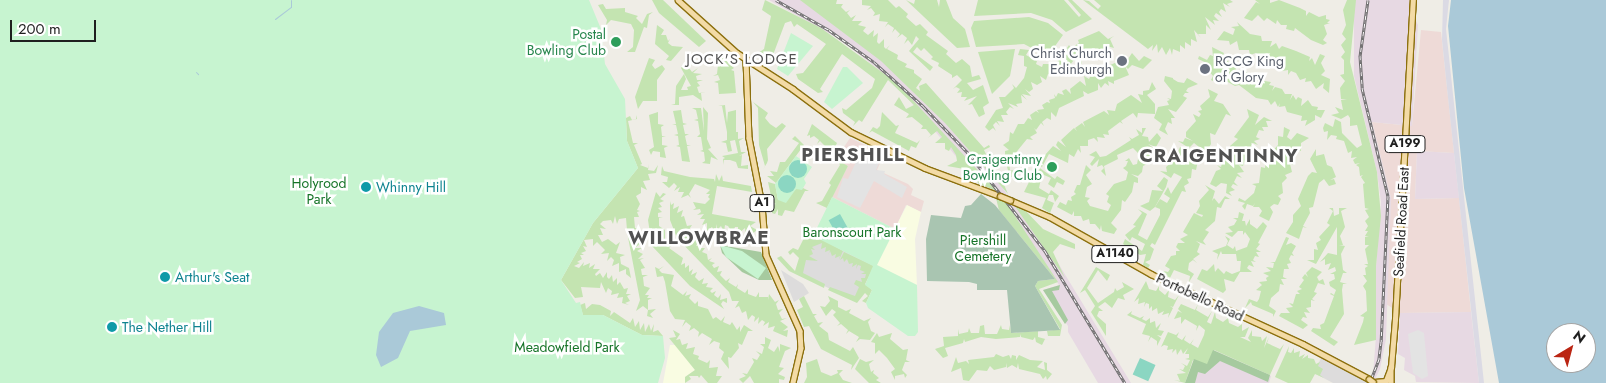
<!DOCTYPE html>
<html>
<head>
<meta charset="utf-8">
<style>
	body { margin:0 }
	#map { position:relative; width:1606px; height:383px; overflow:hidden; background:#efede6; font-family:Jost,sans-serif }
	div>[style] { position:absolute }
	.residential>* { inset:0; background:#dddcdc; transform-origin:0 0 }
	.commercial>* { inset:0; background:#eedad7 }
	.industrial>* { inset:0; background:#e7d9e3 }
	.education>* { inset:0; background:#f9fce2 }
	.grass>* { inset:0; background:#c4e4b1 }
	.forest>* { inset:0; background:#a6ca9f }
	.cemetery>* { inset:0; background:#a9c5b1 }
	.park>* { inset:0; background:#c7f4d0 }
	.pitch>* { inset:0; background:#8bd6c2; transform-origin:0 0 }
	.round { border-radius:50% }
	.parking>* { inset:0; background:#e3e3e3 }
	.plaza>* { inset:0; background:#dbdae4 }
	.water>* { inset:0; background:#aac9d8 }
	.stream>* { height:1px; margin:-0.5px; padding:0 0.5px; transform-origin:0.5px; border-radius:0.5px; background:#aac9d8 }
	.roads { filter:drop-shadow(1px 0 #8c700e) drop-shadow(-1px 0 #8c700e) drop-shadow(0 1px #8c700e) drop-shadow(0 -1px #8c700e) }
	.major>* { height:4.5px; margin:-2.25px; padding:0 2.25px; transform-origin:2.25px; border-radius:2.25px; background:#f3dba6 }
	.rail>* { height:3px; margin-top:-1.5px; transform-origin:0; background:repeating-linear-gradient(90deg,#fff 0 4px,#6d6d6d 0 8px); box-sizing:border-box; border-block:1px solid #6d6d6d }
	.bridges { filter:drop-shadow(1px 0 #8c700e) drop-shadow(-1px 0 #8c700e) drop-shadow(0 1px #8c700e) drop-shadow(0 -1px #8c700e) }
	.major-bridge>* { height:4.5px; margin:-2.25px; padding:0 2.25px; transform-origin:2.25px; border-radius:2.25px; background:#f3dba6 }
	.dots>* { width:14px; height:14px; translate:-50% -50%; box-sizing:border-box; border:2px solid #fff; border-radius:50% }
	span { translate:-50% -50%; white-space:nowrap; text-align:center; line-height:1.15; -webkit-text-stroke:5px #fff; paint-order:stroke }
	.shield-label span { padding:1px 4px; background:#fff; border:1px solid; border-radius:4px; -webkit-text-stroke-width:0 }
	.shield-label { font-size:12px; color:#1f1f1f; font-weight:700 }
	.leisure-label { font-size:14px; color:#27864d }
	.right { translate:-100% -50%; text-align:right }
	.worship-label { font-size:14px; color:#5b616d }
	.left { translate:0 -50%; text-align:left }
	.park-label { font-size:14px; color:#167428 }
	.culture-label { font-size:14px; color:#0d838f }
	.street-label { font-size:14px; color:#1f1f1f }
	.neighbourhood-label { font-size:15px; color:#525252; letter-spacing:1px }
	.district-label { font-size:19px; color:#525252; font-weight:700; letter-spacing:1px }
	.north { position:absolute; left:1546px; top:323px; width:50px; height:50px; box-sizing:border-box; background:#fff; border:1px solid #a5a5a5; border-radius:50%; rotate:37deg; font-size:14px; font-weight:700; line-height:20px; text-align:center; color:#1f1f1f }
	.north::after { content:''; display:block; margin:auto; width:18px; height:22px; background:#bb2513; clip-path:polygon(50% 0,100% 100%,50% 72%,0 100%) }
	.scale { position:absolute; left:10px; top:20px; width:86px; height:22px; box-sizing:border-box; border:2px solid #1f1f1f; border-top:0; padding-left:6px; font-size:15px; line-height:18px; white-space:nowrap; color:#1f1f1f; -webkit-text-stroke:4px #fff; paint-order:stroke }
</style>
</head>
<body>
<div id="map">
	<div class="residential">
		<div style="left:813px;top:236px;width:68px;height:40px;rotate:26deg"></div>
		<div style="clip-path:polygon(781px 270px,803px 284px,809px 293px,794px 302px)"></div>
		<div style="clip-path:polygon(1321px 358px,1366px 381px,1367px 383px,1333px 383px,1314px 373px)"></div>
	</div>
	<div class="commercial">
		<div style="clip-path:polygon(1421px 30px,1441px 32px,1454px 153px,1417px 151px,1415px 199px,1459px 198px,1471px 312px,1400px 313px,1386px 304px,1391px 198px,1372px 122px,1412px 126px)"></div>
		<div style="clip-path:polygon(850px 138px,884px 154px,877px 170px,908px 184px,913px 189px,911px 195px,924px 201px,921px 212px,906px 205px,895px 229px,832px 197px,848px 166px,835px 160px)"></div>
	</div>
	<div class="industrial">
		<div style="clip-path:polygon(769px 0,815px 0,945px 115px,983px 159px,1014px 205px,1023px 208px,1038px 230px,1131px 383px,1098px 383px,1068px 332px,1068px 326px,1043px 290px,1059px 285px,1055px 279px,999px 210px,996px 198px,979px 184px,894px 82px,841px 40px)"></div>
		<div style="clip-path:polygon(1354px 0,1416px 0,1415px 19px,1418px 25px,1412px 126px,1372px 122px,1391px 198px,1386px 339px,1380px 369px,1373px 383px,1368px 383px,1373px 374px,1376px 336px,1376px 266px,1381px 202px,1377px 172px,1354px 76px)"></div>
		<div style="clip-path:polygon(1417px 151px,1454px 153px,1459px 198px,1415px 199px)"></div>
		<div style="clip-path:polygon(1471px 312px,1479px 383px,1416px 382px,1415px 376px,1404px 370px,1405px 358px,1398px 354px,1400px 313px)"></div>
		<div style="clip-path:polygon(1213px 350px,1271px 376px,1269px 383px,1185px 383px,1194px 359px)"></div>
	</div>
	<div class="education">
		<div style="clip-path:polygon(907px 205px,921px 212px,915px 239px,917px 285px,876px 265px)"></div>
		<div style="clip-path:polygon(670px 345px,677px 345px,695px 370px,685px 377px,685px 383px,663px 383px)"></div>
	</div>
	<div class="grass">
		<div style="clip-path:polygon(652px 0,663px 0,706px 41px,699px 47px,659px 13px)"></div>
		<div style="clip-path:polygon(765px 0,821px 28px,897px 83px,997px 191px,979px 184px,968px 170px,966px 173px,964px 169px,947px 166px,957px 161px,956px 155px,951px 147px,949px 151px,945px 149px,945px 143px,935px 143px,942px 137px,937px 131px,928px 138px,931px 135px,926px 129px,921px 129px,923px 126px,912px 117px,906px 118px,909px 114px,894px 105px,899px 97px,906px 109px,914px 105px,888px 80px,862px 122px,859px 120px,853px 126px,855px 122px,843px 113px,842px 108px,846px 110px,872px 88px,875px 79px,842px 54px,820px 89px,823px 92px,818px 93px,798px 79px,796px 74px,803px 73px,826px 44px,797px 24px,794px 27px,791px 21px,785px 23px,773px 55px,776px 61px,761px 57px,758px 53px,764px 49px,771px 16px,762px 10px)"></div>
		<div style="clip-path:polygon(800px 0,837px 0,836px 4px,843px 4px,841px 7px,846px 12px,850px 10px,847px 13px,851px 18px,856px 15px,852px 21px,862px 21px,858px 25px,866px 27px,863px 31px,868px 35px,874px 30px,873px 37px,878px 33px,877px 42px,879px 44px,884px 39px,884px 47px,886px 49px,890px 45px,887px 49px,898px 55px,897px 59px,907px 64px,905px 67px,914px 70px,914px 73px,922px 79px,916px 88px,920px 91px,919px 86px,926px 83px,984px 148px,989px 145px,990px 147px,984px 150px,991px 164px,997px 162px,995px 170px,999px 173px,1008px 194px,945px 123px,881px 61px)"></div>
		<div style="clip-path:polygon(862px 0,888px 0,896px 8px,899px 6px,908px 14px,906px 17px,916px 26px,920px 24px,928px 32px,926px 35px,948px 51px,946px 54px,956px 63px,962px 59px,970px 66px,972px 77px,979px 75px,981px 79px,967px 83px,973px 90px,983px 85px,989px 103px,983px 107px,985px 114px,979px 117px,972px 104px,968px 105px,977px 96px,964px 101px,967px 97px,961px 97px,962px 92px,957px 93px,960px 89px,956px 87px,953px 89px,962px 80px,957px 75px,952px 78px,952px 75px,938px 66px,939px 63px,931px 59px,933px 57px,924px 48px,921px 51px,917px 47px,913px 52px,933px 67px,930px 71px,909px 51px,919px 39px,916px 36px,912px 45px,908px 40px,904px 44px,907px 38px,902px 34px,897px 38px,900px 34px,895px 29px,892px 33px,894px 28px,888px 24px,885px 27px,888px 22px,879px 21px,880px 14px,873px 16px,875px 13px,871px 8px,867px 10px,871px 6px,862px 5px)"></div>
		<div style="clip-path:polygon(906px 0,914px 4px,915px 0,937px 0,939px 7px,940px 0,946px 0,953px 18px,965px 29px,970px 47px,957px 48px)"></div>
		<div style="clip-path:polygon(978px 0,1064px 0,1079px 17px,1081px 15px,1068px 0,1072px 0,1092px 19px,1066px 32px,1052px 20px,1031px 13px,974px 16px)"></div>
		<div style="clip-path:polygon(1083px 0,1089px 1px,1098px 9px,1101px 6px,1094px 0,1230px 0,1233px 2px,1227px 4px,1230px 7px,1223px 3px,1226px 12px,1221px 9px,1219px 12px,1222px 17px,1216px 13px,1214px 16px,1219px 21px,1213px 20px,1215px 25px,1205px 17px,1211px 30px,1206px 25px,1206px 34px,1198px 34px,1201px 38px,1194px 30px,1197px 42px,1191px 39px,1191px 46px,1185px 42px,1185px 49px,1180px 45px,1180px 52px,1173px 49px,1172px 55px,1170px 48px,1166px 55px,1162px 47px,1158px 53px,1157px 44px,1152px 51px,1153px 45px,1148px 49px)"></div>
		<div style="clip-path:polygon(1255px 0,1270px 0,1270px 3px,1279px 0,1300px 8px,1306px 11px,1306px 16px,1309px 12px,1319px 17px,1326px 15px,1326px 19px,1330px 20px,1327px 23px,1330px 23px,1324px 25px,1327px 34px,1323px 40px,1327px 43px,1323px 45px,1311px 40px,1295px 28px,1294px 31px,1286px 29px,1287px 25px,1281px 25px,1277px 20px,1276px 24px,1267px 18px,1264px 21px,1258px 15px,1252px 21px,1244px 18px,1256px 2px,1260px 4px)"></div>
		<div style="clip-path:polygon(1347px 0,1356px 0,1350px 62px,1377px 172px,1381px 216px,1376px 266px,1376px 340px,1354px 345px,1363px 322px,1364px 317px,1360px 316px,1367px 311px,1366px 291px,1363px 286px,1367px 281px,1363px 275px,1366px 275px,1365px 268px,1368px 266px,1364px 264px,1368px 264px,1365px 249px,1369px 245px,1365px 245px,1365px 237px,1369px 236px,1365px 236px,1368px 231px,1365px 231px,1368px 226px,1365px 221px,1369px 217px,1365px 210px,1369px 209px,1365px 208px,1363px 184px,1365px 183px,1361px 177px,1363px 175px,1360px 176px,1359px 167px,1356px 165px,1360px 163px,1355px 164px,1353px 160px,1357px 157px,1351px 158px,1352px 151px,1348px 153px,1344px 141px,1336px 139px,1337px 136px,1331px 135px,1327px 140px,1328px 131px,1324px 132px,1323px 128px,1325px 123px,1333px 127px,1335px 119px,1341px 122px,1342px 133px,1357px 148px,1362px 145px,1357px 125px,1350px 126px,1350px 118px,1348px 115px,1341px 119px,1331px 115px,1339px 113px,1335px 107px,1343px 110px,1341px 100px,1347px 100px,1341px 99px,1340px 88px,1345px 81px,1340px 75px,1344px 74px,1344px 60px,1341px 57px,1345px 52px,1341px 45px,1346px 39px,1342px 34px,1346px 25px,1343px 10px)"></div>
		<div style="clip-path:polygon(603px 4px,606px 9px,625px 8px,625px 12px,638px 16px,636px 18px,642px 24px,647px 14px,653px 12px,649px 15px,647px 28px,644px 27px,635px 52px,627px 52px,633px 47px,634px 30px,631px 24px,611px 20px,606px 25px,607px 20px,598px 5px)"></div>
		<div style="clip-path:polygon(1029px 17px,1048px 23px,1063px 35px,1050px 53px,1043px 54px,1024px 44px,976px 47px,971px 28px,974px 21px)"></div>
		<div style="clip-path:polygon(1237px 22px,1250px 34px,1261px 36px,1262px 41px,1272px 41px,1270px 47px,1276px 43px,1279px 49px,1282px 46px,1296px 51px,1310px 57px,1309px 61px,1312px 58px,1315px 65px,1320px 54px,1325px 56px,1321px 63px,1325px 71px,1321px 75px,1330px 79px,1329px 93px,1323px 88px,1324px 83px,1316px 89px,1311px 81px,1305px 82px,1306px 78px,1300px 80px,1296px 73px,1291px 71px,1288px 75px,1288px 70px,1282px 71px,1281px 66px,1269px 61px,1268px 64px,1265px 58px,1261px 60px,1256px 53px,1250px 55px,1249px 50px,1239px 50px,1237px 41px,1230px 45px,1229px 41px,1217px 40px,1224px 31px,1233px 35px,1235px 29px,1231px 27px,1239px 26px)"></div>
		<div style="clip-path:polygon(657px 25px,664px 30px,661px 35px,666px 35px,668px 41px,670px 39px,668px 43px,672px 46px,683px 47px,671px 61px,666px 60px,669px 56px,655px 44px)"></div>
		<div style="clip-path:polygon(1099px 31px,1108px 39px,1114px 36px,1110px 39px,1114px 48px,1103px 45px,1106px 52px,1101px 50px,1097px 52px,1097px 57px,1094px 51px,1089px 56px,1091px 60px,1081px 59px,1082px 64px,1074px 60px,1069px 66px,1065px 62px,1066px 68px,1060px 71px,1058px 68px,1052px 75px,1048px 74px,1046px 80px,1040px 76px,1042px 82px,1037px 85px,1031px 82px,1033px 89px,1029px 92px,1025px 89px,1031px 96px,1022px 94px,1027px 100px,1021px 95px,1022px 103px,1016px 104px,1018px 107px,1008px 103px,1014px 109px,1010px 107px,1006px 112px,1008px 115px,1001px 115px,1004px 122px,997px 121px,1000px 126px,996px 122px,993px 125px,996px 131px,993px 128px,989px 131px,985px 127px,996px 110px,1003px 108px,999px 97px,1005px 97px,1014px 88px,1012px 84px,1016px 88px,1024px 78px,1027px 67px,1024px 66px,1024px 56px,1018px 55px,1020px 49px,1029px 50px,1026px 55px,1037px 61px,1036px 64px,1042px 67px,1043px 64px,1056px 64px,1069px 45px,1071px 48px,1079px 43px,1078px 40px)"></div>
		<div style="clip-path:polygon(1212px 47px,1224px 53px,1221px 60px,1228px 61px,1230px 66px,1233px 63px,1237px 71px,1241px 70px,1241px 73px,1247px 72px,1246px 76px,1247px 73px,1257px 75px,1258px 80px,1271px 82px,1269px 85px,1274px 86px,1272px 91px,1275px 87px,1282px 89px,1285px 94px,1292px 94px,1290px 100px,1293px 95px,1296px 100px,1298px 97px,1302px 99px,1301px 106px,1308px 100px,1312px 106px,1318px 107px,1317px 110px,1325px 110px,1321px 118px,1315px 115px,1315px 120px,1305px 126px,1307px 120px,1301px 121px,1302px 116px,1287px 112px,1285px 106px,1279px 107px,1280px 103px,1278px 107px,1275px 101px,1271px 105px,1268px 100px,1256px 98px,1239px 85px,1235px 86px,1217px 76px,1217px 72px,1213px 81px,1211px 80px,1213px 76px,1207px 69px,1209px 64px,1198px 59px,1199px 56px,1207px 60px,1210px 55px,1213px 56px)"></div>
		<div style="clip-path:polygon(1015px 49px,1010px 76px,992px 94px,978px 52px)"></div>
		<div style="clip-path:polygon(1132px 53px,1139px 61px,1144px 56px,1152px 60px,1143px 69px,1132px 65px,1128px 69px,1125px 66px,1129px 75px,1114px 81px,1114px 84px,1108px 81px,1109px 86px,1105px 83px,1101px 88px,1098px 83px,1098px 90px,1088px 94px,1083px 91px,1084px 96px,1059px 108px,1056px 117px,1051px 112px,1051px 120px,1047px 118px,1042px 122px,1044px 126px,1041px 123px,1036px 130px,1034px 128px,1037px 133px,1030px 137px,1033px 140px,1027px 139px,1014px 155px,1013px 161px,1009px 161px,1010px 170px,1017px 171px,1014px 177px,1010px 177px,1005px 160px,1005px 151px,1009px 150px,1003px 145px,1009px 141px,1010px 132px,1013px 134px,1018px 124px,1024px 124px,1028px 118px,1032px 120px,1030px 115px,1036px 111px,1039px 113px,1037px 110px,1044px 109px,1042px 105px,1047px 102px,1050px 103px,1049px 100px,1055px 98px,1054px 94px,1056px 97px,1058px 93px,1064px 95px,1062px 91px,1066px 89px,1071px 94px,1070px 89px,1080px 81px,1086px 86px,1084px 76px,1089px 79px,1092px 73px,1117px 62px,1115px 58px,1123px 64px,1121px 56px,1124px 54px,1128px 59px)"></div>
		<div style="clip-path:polygon(719px 54px,734px 68px,731px 70px,734px 71px,736px 93px,719px 94px,718px 83px,714px 82px,720px 80px,718px 75px,713px 76px,717px 74px,718px 65px,713px 58px)"></div>
		<div style="clip-path:polygon(649px 58px,655px 60px,652px 65px,655px 69px,662px 65px,665px 69px,657px 80px,657px 101px,643px 101px,638px 109px,635px 97px)"></div>
		<div style="clip-path:polygon(685px 63px,688px 68px,693px 63px,689px 68px,692px 72px,698px 68px,693px 73px,702px 74px,696px 76px,697px 80px,703px 80px,697px 82px,700px 86px,697px 87px,699px 93px,706px 92px,701px 93px,702px 101px,693px 95px,679px 97px,679px 105px,671px 105px,675px 104px,676px 86px,684px 74px,686px 79px,681px 90px,688px 90px,687px 87px,691px 86px,681px 68px)"></div>
		<div style="clip-path:polygon(1173px 74px,1173px 79px,1178px 82px,1184px 83px,1187px 78px,1198px 84px,1188px 88px,1186px 91px,1189px 93px,1185px 93px,1183px 96px,1187px 98px,1176px 112px,1168px 109px,1175px 118px,1171px 118px,1172px 124px,1168px 122px,1165px 129px,1168px 135px,1159px 130px,1162px 124px,1154px 118px,1158px 107px,1169px 105px,1167px 101px,1170px 100px,1167px 98px,1171px 99px,1172px 91px,1164px 81px,1165px 76px,1173px 78px)"></div>
		<div style="clip-path:polygon(1152px 82px,1156px 89px,1147px 95px,1155px 104px,1155px 114px,1138px 113px,1137px 118px,1133px 113px,1121px 121px,1123px 124px,1120px 122px,1108px 131px,1109px 135px,1103px 134px,1105px 138px,1097px 137px,1098px 142px,1094px 138px,1088px 140px,1088px 146px,1080px 146px,1081px 153px,1078px 149px,1074px 157px,1069px 154px,1068px 163px,1049px 154px,1042px 167px,1037px 164px,1053px 146px,1061px 151px,1056px 145px,1058px 141px,1066px 147px,1061px 140px,1074px 128px,1077px 131px,1075px 128px,1082px 123px,1085px 127px,1083px 122px,1104px 111px,1109px 115px,1107px 110px,1115px 111px,1117px 104px,1131px 95px,1142px 103px,1138px 94px,1143px 95px,1143px 91px,1149px 90px)"></div>
		<div style="clip-path:polygon(1208px 89px,1218px 94px,1214px 101px,1223px 104px,1231px 116px,1226px 114px,1215px 135px,1210px 133px,1211px 144px,1204px 156px,1196px 152px,1199px 147px,1194px 143px,1189px 148px,1178px 141px,1183px 142px,1185px 138px,1193px 141px,1186px 137px,1186px 132px,1196px 121px,1193px 114px,1199px 117px,1201px 114px,1198px 111px,1202px 110px,1200px 106px,1210px 97px)"></div>
		<div style="clip-path:polygon(753px 102px,768px 113px,765px 118px,770px 124px,776px 128px,782px 123px,786px 126px,767px 149px,768px 160px,767px 163px,762px 171px,765px 166px,759px 145px,758px 108px)"></div>
		<div style="clip-path:polygon(725px 105px,727px 123px,728px 112px,736px 110px,736px 132px,738px 132px,738px 139px,744px 138px,739px 141px,741px 152px,746px 152px,739px 156px,742px 155px,741px 166px,748px 165px,748px 169px,738px 168px,736px 162px,730px 160px,724px 160px,724px 165px,723px 159px,725px 158px,722px 156px,738px 153px,735px 140px,730px 141px,732px 151px,723px 153px,728px 152px,726px 143px,721px 142px,727px 140px,727px 132px,722px 106px,718px 106px)"></div>
		<div style="clip-path:polygon(703px 107px,708px 113px,707px 139px,711px 148px,708px 149px,718px 160px,711px 157px,710px 164px,702px 163px,705px 161px,704px 152px,700px 151px,703px 150px,701px 137px,697px 137px,700px 134px,698px 121px,694px 120px,698px 119px,696px 110px,692px 108px,701px 108px,704px 131px)"></div>
		<div style="clip-path:polygon(1247px 109px,1259px 115px,1255px 125px,1264px 117px,1272px 121px,1266px 121px,1268px 127px,1262px 127px,1264px 131px,1259px 130px,1256px 137px,1260px 139px,1254px 141px,1258px 145px,1253px 143px,1251px 146px,1256px 149px,1251px 149px,1253px 155px,1249px 153px,1250px 159px,1246px 157px,1243px 166px,1239px 165px,1244px 172px,1237px 173px,1242px 178px,1237px 176px,1234px 182px,1238px 186px,1233px 184px,1231px 187px,1235px 190px,1229px 192px,1232px 196px,1226px 193px,1227px 184px,1221px 183px,1216px 187px,1210px 184px,1216px 171px,1221px 169px,1217px 165px,1221px 167px,1224px 156px,1229px 154px,1230px 146px,1238px 139px,1234px 137px,1249px 117px)"></div>
		<div style="clip-path:polygon(681px 110px,683px 123px,687px 124px,683px 125px,685px 134px,689px 134px,685px 136px,687px 145px,691px 145px,687px 146px,690px 162px,682px 161px,680px 147px,676px 146px,679px 145px,678px 136px,674px 135px,678px 134px,676px 125px,672px 125px,676px 124px,673px 111px)"></div>
		<div style="clip-path:polygon(658px 112px,658px 124px,664px 125px,661px 127px,662px 136px,666px 136px,662px 137px,662px 145px,668px 146px,664px 148px,666px 158px,660px 157px,660px 152px,653px 151px,651px 155px,649px 150px,654px 147px,649px 115px)"></div>
		<div style="clip-path:polygon(882px 112px,896px 126px,899px 125px,895px 133px,917px 143px,920px 140px,916px 148px,911px 146px,909px 151px,872px 131px,869px 133px,873px 127px,877px 129px,880px 126px)"></div>
		<div style="clip-path:polygon(636px 115px,637px 119px,628px 121px,633px 143px,638px 143px,634px 145px,642px 164px,640px 165px,648px 168px,649px 164px,648px 170px,654px 171px,658px 165px,656px 173px,648px 174px,650px 180px,643px 181px,647px 190px,641px 187px,641px 193px,636px 196px,640px 204px,637px 210px,640px 211px,637px 212px,639px 217px,634px 217px,635px 228px,639px 229px,627px 230px,626px 218px,619px 219px,617px 224px,615px 216px,613px 224px,611px 220px,603px 221px,600px 224px,606px 229px,600px 228px,603px 235px,598px 235px,602px 242px,608px 239px,616px 245px,620px 242px,616px 253px,625px 255px,620px 257px,621px 264px,629px 268px,631px 278px,626px 274px,626px 269px,619px 272px,619px 263px,612px 266px,614px 260px,611px 257px,607px 261px,609px 253px,601px 254px,605px 250px,597px 242px,593px 246px,593px 239px,584px 240px,587px 247px,583px 246px,586px 251px,581px 253px,584px 255px,580px 255px,582px 259px,577px 262px,580px 263px,574px 266px,579px 268px,584px 262px,583px 266px,590px 263px,589px 268px,595px 264px,593px 269px,600px 269px,595px 274px,596px 276px,600px 273px,603px 278px,607px 272px,607px 277px,609px 279px,612px 275px,613px 282px,617px 278px,617px 285px,620px 282px,624px 289px,628px 288px,626px 294px,631px 294px,627px 296px,630px 301px,625px 303px,629px 305px,622px 303px,623px 297px,617px 298px,619px 293px,611px 295px,612px 291px,608px 288px,606px 293px,601px 282px,600px 288px,581px 287px,583px 297px,575px 298px,561px 280px,593px 223px,638px 168px,627px 141px,626px 118px,630px 116px,632px 120px,636px 119px)"></div>
		<div style="clip-path:polygon(812px 124px,837px 143px,832px 153px,826px 147px,822px 149px,825px 146px,820px 141px,817px 144px,819px 140px,814px 136px,810px 138px,810px 135px,807px 136px)"></div>
		<div style="clip-path:polygon(1284px 127px,1290px 130px,1287px 137px,1291px 140px,1297px 133px,1309px 138px,1301px 143px,1301px 151px,1297px 150px,1293px 165px,1290px 164px,1292px 172px,1285px 175px,1287px 178px,1282px 183px,1283px 193px,1278px 196px,1281px 199px,1278px 205px,1274px 204px,1270px 207px,1273px 212px,1269px 221px,1259px 216px,1262px 211px,1259px 207px,1253px 207px,1255px 203px,1253px 206px,1247px 204px,1245px 210px,1242px 206px,1245px 203px,1238px 201px,1239px 198px,1245px 201px,1254px 193px,1256px 186px,1252px 184px,1259px 183px,1261px 167px,1265px 168px,1266px 158px,1278px 145px,1278px 136px,1283px 137px)"></div>
		<div style="clip-path:polygon(1142px 128px,1146px 128px,1142px 136px,1148px 137px,1149px 142px,1157px 133px,1161px 138px,1156px 147px,1148px 144px,1155px 149px,1155px 154px,1150px 157px,1143px 154px,1148px 158px,1149px 163px,1143px 166px,1142px 172px,1138px 176px,1131px 174px,1138px 178px,1138px 183px,1134px 182px,1132px 192px,1125px 202px,1122px 200px,1121px 210px,1111px 223px,1117px 229px,1114px 234px,1102px 231px,1101px 225px,1100px 230px,1095px 224px,1090px 224px,1089px 219px,1083px 221px,1081px 216px,1074px 216px,1074px 211px,1072px 215px,1057px 207px,1060px 202px,1066px 205px,1068px 200px,1072px 201px,1071px 197px,1076px 194px,1074px 192px,1077px 185px,1080px 185px,1086px 165px,1091px 170px,1086px 175px,1092px 184px,1087px 187px,1085px 197px,1090px 198px,1087px 201px,1090px 206px,1108px 211px,1111px 205px,1107px 202px,1109px 196px,1106px 194px,1114px 184px,1126px 180px,1128px 172px,1123px 168px,1126px 166px,1128px 161px,1125px 161px,1129px 158px,1133px 165px,1137px 164px,1139px 154px,1133px 148px,1117px 155px,1118px 159px,1104px 166px,1106px 176px,1101px 171px,1104px 168px,1102px 165px,1097px 167px,1099px 159px,1092px 166px,1090px 164px,1095px 157px,1089px 155px,1096px 151px,1100px 157px,1106px 156px,1131px 140px,1129px 137px,1132px 139px,1139px 135px,1136px 129px,1142px 133px)"></div>
		<div style="clip-path:polygon(795px 136px,804px 145px,776px 183px,767px 176px,774px 176px,770px 171px,777px 172px,780px 162px,785px 162px,799px 143px,792px 139px)"></div>
		<div style="clip-path:polygon(1180px 147px,1185px 150px,1183px 157px,1192px 160px,1195px 155px,1204px 161px,1198px 161px,1196px 170px,1192px 169px,1191px 178px,1187px 179px,1189px 183px,1184px 186px,1186px 192px,1182px 191px,1155px 245px,1152px 243px,1150px 246px,1154px 249px,1150px 260px,1145px 262px,1150px 265px,1148px 268px,1143px 265px,1146px 254px,1140px 255px,1123px 244px,1125px 239px,1142px 251px,1145px 244px,1132px 237px,1130px 241px,1125px 235px,1136px 226px,1133px 225px,1142px 213px,1138px 209px,1147px 214px,1138px 235px,1147px 240px,1160px 215px,1160px 209px,1155px 207px,1160px 199px,1167px 203px,1170px 198px,1164px 194px,1168px 187px,1171px 194px,1182px 177px,1174px 173px,1171px 178px,1160px 171px,1167px 172px,1166px 167px,1173px 161px,1171px 156px,1176px 157px)"></div>
		<div style="clip-path:polygon(1316px 149px,1316px 156px,1324px 154px,1327px 165px,1332px 167px,1336px 177px,1330px 180px,1334px 179px,1336px 184px,1329px 186px,1324px 179px,1319px 183px,1313px 207px,1309px 208px,1310px 213px,1303px 226px,1307px 228px,1303px 227px,1299px 239px,1286px 233px,1293px 222px,1293px 215px,1301px 206px,1298px 199px,1308px 176px,1312px 172px,1317px 173px,1310px 159px)"></div>
		<div style="clip-path:polygon(837px 160px,848px 166px,827px 208px,816px 203px,822px 201px,831px 185px,829px 183px,840px 165px)"></div>
		<div style="clip-path:polygon(662px 166px,664px 171px,690px 177px,714px 179px,715px 182px,716px 174px,719px 181px,722px 175px,723px 181px,751px 186px,752px 192px,717px 186px,712px 214px,756px 222px,750px 226px,757px 230px,751px 235px,751px 243px,746px 238px,745px 228px,738px 234px,738px 227px,735px 227px,733px 233px,728px 226px,725px 225px,724px 232px,721px 226px,717px 230px,717px 224px,715px 233px,712px 227px,707px 231px,707px 223px,702px 225px,705px 219px,700px 219px,704px 214px,697px 215px,701px 212px,700px 209px,693px 210px,696px 208px,693px 202px,705px 204px,710px 199px,708px 197px,710px 194px,706px 194px,710px 190px,695px 184px,689px 194px,691px 198px,688px 195px,681px 198px,684px 192px,678px 192px,680px 187px,674px 191px,677px 186px,674px 183px,669px 188px,662px 182px,667px 182px,668px 177px,661px 175px)"></div>
		<div style="clip-path:polygon(1037px 166px,1055px 179px,1057px 176px,1065px 181px,1063px 185px,1057px 182px,1054px 188px,1048px 184px,1051px 178px,1044px 175px,1041px 179px,1039px 188px,1049px 194px,1051px 190px,1059px 196px,1055px 202px,1053px 195px,1049px 195px,1047px 200px,1054px 203px,1050px 213px,1042px 208px,1046px 198px,1024px 192px)"></div>
		<div style="clip-path:polygon(1164px 177px,1168px 180px,1166px 187px,1155px 207px,1150px 211px,1140px 206px,1149px 202px,1152px 190px,1163px 191px,1157px 186px)"></div>
		<div style="clip-path:polygon(768px 182px,775px 184px,778px 200px,796px 189px,803px 188px,809px 191px,805px 191px,794px 212px,785px 210px,782px 216px,778px 215px,778px 209px,775px 214px,772px 213px,772px 205px,776px 204px,772px 202px,775px 198px,771px 196px)"></div>
		<div style="clip-path:polygon(1205px 185px,1215px 191px,1212px 201px,1214px 198px,1219px 204px,1225px 196px,1230px 199px,1225px 199px,1221px 208px,1217px 207px,1215px 221px,1205px 230px,1209px 232px,1203px 241px,1206px 245px,1196px 241px,1200px 244px,1197px 252px,1200px 254px,1193px 259px,1197px 263px,1193px 260px,1189px 263px,1188px 270px,1194px 274px,1189px 282px,1190px 276px,1174px 270px,1170px 278px,1162px 274px,1164px 271px,1168px 272px,1170px 269px,1165px 266px,1171px 256px,1176px 255px,1176px 251px,1180px 251px,1176px 247px,1178px 243px,1185px 243px,1180px 239px,1188px 235px,1183px 232px,1194px 213px,1202px 217px,1203px 215px,1196px 213px,1200px 206px,1199px 201px,1209px 190px)"></div>
		<div style="clip-path:polygon(656px 192px,660px 197px,663px 193px,666px 194px,660px 199px,664px 201px,659px 203px,662px 207px,658px 208px,662px 212px,658px 213px,658px 217px,663px 218px,659px 218px,659px 226px,665px 230px,665px 239px,670px 239px,667px 244px,674px 244px,669px 248px,683px 258px,681px 265px,685px 263px,685px 268px,689px 265px,689px 272px,693px 269px,691px 275px,697px 272px,695px 277px,699px 281px,704px 278px,702px 284px,708px 283px,706px 287px,713px 288px,710px 291px,712px 293px,716px 291px,714px 295px,718px 298px,721px 294px,720px 300px,727px 298px,727px 303px,723px 301px,721px 304px,724px 309px,690px 286px,652px 246px,648px 220px)"></div>
		<div style="clip-path:polygon(996px 198px,1006px 202px,1058px 282px,1039px 289px,1062px 325px,1060px 336px,1048px 336px,1047px 331px,1060px 329px,1035px 286px,1038px 281px,1055px 279px,999px 210px)"></div>
		<div style="clip-path:polygon(670px 201px,671px 205px,674px 203px,673px 209px,679px 206px,677px 213px,683px 210px,681px 217px,684px 216px,687px 226px,692px 225px,688px 231px,692px 230px,695px 240px,699px 240px,696px 246px,703px 244px,699px 248px,705px 248px,702px 252px,707px 254px,708px 260px,712px 258px,709px 261px,715px 263px,712px 265px,714px 268px,719px 266px,717px 272px,722px 271px,720px 275px,726px 281px,730px 278px,728px 282px,736px 287px,738px 284px,737px 288px,745px 293px,748px 289px,748px 294px,756px 297px,759px 292px,759px 297px,768px 297px,768px 300px,769px 294px,775px 302px,779px 300px,776px 304px,778px 310px,783px 309px,779px 313px,782px 319px,787px 318px,780px 321px,788px 327px,783px 331px,788px 330px,787px 337px,773px 331px,775px 326px,768px 328px,769px 322px,763px 326px,765px 322px,762px 320px,758px 324px,759px 317px,754px 322px,755px 317px,752px 315px,748px 320px,746px 311px,742px 313px,739px 306px,735px 308px,739px 301px,732px 301px,729px 292px,677px 238px,670px 220px)"></div>
		<div style="clip-path:polygon(1014px 205px,1023px 208px,1043px 229px,1075px 244px,1075px 249px,1060px 244px,1053px 252px,1065px 278px)"></div>
		<div style="clip-path:polygon(1329px 208px,1333px 208px,1334px 216px,1339px 214px,1339px 208px,1347px 208px,1341px 211px,1345px 227px,1340px 236px,1343px 245px,1339px 245px,1345px 246px,1341px 254px,1343px 270px,1347px 273px,1343px 273px,1340px 282px,1347px 284px,1343px 284px,1342px 290px,1344px 314px,1330px 337px,1338px 342px,1334px 346px,1311px 331px,1313px 328px,1321px 329px,1320px 325px,1324px 323px,1334px 296px,1330px 294px,1331px 293px,1334px 295px,1336px 290px,1330px 286px,1329px 282px,1335px 279px,1334px 274px,1330px 274px,1336px 271px,1335px 267px,1328px 270px,1331px 263px,1325px 265px,1325px 259px,1320px 262px,1328px 253px,1337px 255px,1337px 227px,1316px 264px,1307px 260px,1314px 260px,1314px 249px,1318px 250px,1316px 243px,1321px 240px,1319px 237px,1330px 225px,1327px 223px,1333px 211px)"></div>
		<div style="clip-path:polygon(1239px 212px,1244px 214px,1242px 221px,1245px 221px,1246px 226px,1250px 219px,1250px 224px,1257px 229px,1263px 222px,1267px 226px,1258px 243px,1260px 244px,1256px 249px,1261px 252px,1256px 252px,1259px 257px,1255px 256px,1253px 260px,1256px 262px,1251px 261px,1254px 267px,1249px 265px,1247px 268px,1252px 272px,1240px 272px,1234px 282px,1224px 279px,1226px 290px,1223px 293px,1197px 279px,1202px 269px,1207px 271px,1214px 264px,1215px 272px,1218px 268px,1224px 274px,1226px 271px,1232px 274px,1240px 271px,1241px 261px,1237px 261px,1236px 254px,1222px 254px,1221px 251px,1217px 260px,1218px 254px,1212px 251px,1226px 246px,1228px 241px,1225px 236px,1230px 239px,1227px 245px,1233px 249px,1235px 246px,1236px 251px,1247px 247px,1250px 239px,1245px 232px,1243px 235px,1243px 231px,1238px 231px,1232px 237px,1225px 233px,1233px 232px,1228px 227px,1234px 225px,1237px 220px,1233px 218px,1238px 218px)"></div>
		<div style="clip-path:polygon(803px 228px,843px 251px,839px 260px,840px 256px,835px 258px,836px 254px,832px 256px,830px 251px,828px 255px,830px 250px,825px 252px,826px 247px,821px 249px,822px 243px,812px 247px,815px 250px,811px 249px,813px 254px,809px 256px,818px 261px,806px 260px,803px 273px,825px 284px,824px 288px,789px 271px,777px 258px,781px 256px,795px 271px,799px 258px,793px 252px,790px 255px,788px 252px,793px 248px,798px 250px,806px 234px)"></div>
		<div style="clip-path:polygon(635px 231px,637px 237px,633px 239px,642px 242px,635px 248px,642px 248px,637px 251px,643px 254px,638px 259px,644px 258px,640px 260px,645px 268px,641px 269px,642px 275px,648px 275px,643px 277px,644px 286px,650px 288px,645px 295px,649px 295px,647px 298px,652px 298px,648px 300px,648px 310px,656px 309px,650px 314px,653px 318px,647px 316px,648px 310px,643px 306px,636px 311px,640px 300px,627px 232px)"></div>
		<div style="clip-path:polygon(1286px 237px,1289px 238px,1286px 245px,1291px 243px,1296px 246px,1292px 253px,1294px 256px,1291px 255px,1289px 259px,1291px 263px,1287px 264px,1289px 269px,1284px 269px,1283px 277px,1287px 279px,1281px 279px,1284px 285px,1280px 284px,1279px 291px,1271px 298px,1269px 306px,1276px 311px,1273px 317px,1273px 314px,1252px 305px,1251px 302px,1245px 308px,1249px 299px,1257px 302px,1259px 299px,1261px 291px,1256px 290px,1262px 285px,1259px 282px,1267px 281px,1266px 278px,1269px 276px,1263px 273px,1271px 271px,1266px 267px,1273px 268px,1274px 263px,1270px 262px,1275px 262px)"></div>
		<div style="clip-path:polygon(844px 252px,874px 266px,865px 284px,872px 290px,866px 303px,862px 301px,868px 296px,865px 293px,857px 303px,828px 290px,830px 287px,855px 296px,859px 287px,854px 284px,856px 280px,862px 282px,861px 278px,865px 278px,866px 274px,861px 274px,865px 272px,860px 270px,861px 266px,858px 265px,856px 269px,857px 264px,852px 267px,853px 263px,849px 264px,847px 259px,844px 262px,843px 258px,840px 260px)"></div>
		<div style="clip-path:polygon(664px 266px,659px 270px,662px 273px,674px 275px,671px 286px,683px 295px,687px 291px,685px 296px,691px 294px,689px 298px,695px 304px,698px 301px,698px 306px,708px 309px,713px 319px,716px 317px,721px 321px,725px 316px,723px 322px,730px 325px,732px 322px,737px 330px,740px 326px,740px 332px,744px 325px,753px 331px,748px 331px,742px 345px,738px 343px,739px 348px,731px 358px,728px 357px,729px 369px,721px 359px,724px 352px,719px 348px,720px 343px,714px 341px,709px 345px,712px 339px,702px 333px,698px 337px,699px 332px,694px 328px,689px 331px,691px 326px,686px 322px,682px 327px,685px 320px,675px 319px,670px 311px,665px 282px,663px 276px,657px 277px,655px 267px,659px 269px)"></div>
		<div style="clip-path:polygon(1096px 267px,1110px 275px,1107px 281px,1098px 270px,1087px 288px,1098px 303px,1114px 292px,1115px 288px,1117px 291px,1124px 287px,1122px 282px,1134px 289px,1123px 295px,1125px 300px,1118px 298px,1112px 308px,1105px 302px,1098px 307px,1103px 311px,1099px 311px,1097px 316px,1106px 324px,1106px 336px,1091px 312px,1095px 306px,1085px 290px,1080px 293px)"></div>
		<div style="clip-path:polygon(1312px 267px,1322px 272px,1317px 277px,1319px 281px,1323px 279px,1325px 285px,1318px 283px,1314px 292px,1317px 293px,1312px 299px,1315px 301px,1311px 300px,1311px 307px,1306px 308px,1310px 313px,1304px 312px,1307px 318px,1303px 317px,1301px 320px,1308px 325px,1303px 329px,1279px 316px,1281px 313px,1290px 313px,1286px 308px,1293px 307px,1289px 303px,1293px 304px,1296px 294px,1300px 294px,1297px 291px,1302px 289px,1299px 287px,1304px 280px,1302px 278px,1305px 274px,1308px 277px,1306px 273px)"></div>
		<div style="clip-path:polygon(1146px 281px,1149px 289px,1156px 291px,1159px 286px,1159px 290px,1165px 295px,1169px 290px,1168px 297px,1175px 300px,1179px 295px,1173px 307px,1170px 306px,1173px 308px,1168px 318px,1169px 313px,1162px 315px,1164px 311px,1158px 314px,1157px 308px,1152px 311px,1152px 306px,1149px 309px,1149px 304px,1146px 303px,1144px 307px,1145px 302px,1138px 304px,1139px 298px,1134px 302px)"></div>
		<div style="clip-path:polygon(804px 296px,813px 314px,817px 314px,814px 316px,818px 323px,823px 322px,819px 326px,828px 333px,829px 340px,850px 351px,853px 347px,859px 358px,851px 370px,852px 365px,821px 349px,809px 326px,804px 327px,797px 310px,803px 307px,799px 299px)"></div>
		<div style="clip-path:polygon(828px 296px,838px 301px,838px 307px,846px 311px,851px 309px,849px 313px,864px 321px,871px 318px,868px 322px,871px 331px,875px 333px,870px 340px,860px 339px,856px 342px,859px 337px,849px 331px,846px 334px,848px 330px,841px 324px,837px 326px,840px 323px,833px 315px,836px 312px,832px 309px,826px 316px,820px 306px,825px 307px,830px 301px)"></div>
		<div style="clip-path:polygon(585px 303px,586px 309px,592px 304px,600px 305px,611px 311px,610px 316px,614px 312px,630px 323px,633px 318px,635px 327px,639px 321px,640px 330px,644px 323px,645px 332px,649px 324px,651px 331px,654px 324px,653px 332px,658px 330px,663px 336px,642px 335px,603px 315px,583px 315px,580px 305px)"></div>
		<div style="clip-path:polygon(1181px 304px,1195px 310px,1198px 304px,1196px 310px,1208px 317px,1212px 311px,1207px 322px,1211px 324px,1215px 312px,1216px 318px,1223px 322px,1228px 318px,1229px 323px,1238px 327px,1242px 324px,1242px 331px,1249px 327px,1245px 337px,1240px 337px,1251px 342px,1248px 338px,1252px 330px,1252px 336px,1261px 337px,1262px 341px,1267px 336px,1264px 348px,1269px 337px,1267px 343px,1280px 349px,1284px 344px,1270px 375px,1214px 350px,1207px 365px,1193px 360px,1185px 383px,1174px 380px,1180px 381px,1177px 374px,1186px 373px,1179px 369px,1183px 370px,1185px 366px,1181px 363px,1187px 366px,1190px 360px,1185px 359px,1189px 358px,1189px 354px,1185px 354px,1188px 348px,1183px 354px,1181px 349px,1177px 355px,1176px 349px,1172px 353px,1173px 349px,1167px 350px,1168px 346px,1164px 345px,1161px 347px,1168px 332px,1176px 335px,1179px 332px,1177px 337px,1182px 340px,1186px 335px,1184px 340px,1190px 344px,1194px 339px,1191px 344px,1198px 348px,1204px 335px,1205px 330px,1199px 325px,1196px 331px,1197px 326px,1185px 319px,1181px 324px,1181px 317px,1174px 319px,1178px 311px,1182px 313px,1178px 309px)"></div>
		<div style="clip-path:polygon(1132px 311px,1131px 314px,1140px 318px,1144px 316px,1142px 319px,1146px 321px,1150px 318px,1150px 323px,1155px 321px,1156px 328px,1161px 323px,1158px 330px,1164px 331px,1161px 336px,1157px 335px,1161px 338px,1157px 346px,1157px 341px,1151px 337px,1148px 342px,1150px 336px,1142px 334px,1146px 324px,1127px 315px)"></div>
		<div style="clip-path:polygon(984px 325px,985px 334px,997px 334px,1001px 325px,1002px 329px,1009px 330px,1010px 325px,1011px 333px,1038px 331px,1038px 337px,1049px 340px,1045px 339px,1042px 345px,1036px 342px,1035px 337px,1033px 340px,1021px 337px,1021px 334px,1020px 337px,996px 339px,981px 337px,965px 342px,964px 339px,963px 343px,945px 348px,948px 356px,943px 358px,935px 349px,944px 346px,943px 337px,958px 336px,958px 329px,959px 334px,968px 332px,969px 328px,971px 333px,979px 333px,980px 326px)"></div>
		<div style="clip-path:polygon(673px 330px,680px 334px,676px 340px,680px 339px,682px 345px,688px 343px,686px 349px,695px 347px,693px 354px,699px 356px,698px 359px,707px 363px,710px 360px,709px 368px,718px 367px,716px 376px,722px 376px,717px 383px,708px 383px,701px 375px,699px 378px,698px 376px,689px 376px,691px 379px,685px 383px,685px 377px,695px 370px,669px 338px,676px 337px)"></div>
		<div style="clip-path:polygon(877px 333px,879px 337px,892px 333px,890px 339px,903px 350px,908px 349px,906px 360px,910px 362px,905px 362px,902px 370px,907px 375px,905px 378px,904px 374px,895px 376px,895px 380px,891px 372px,895px 369px,887px 358px,879px 350px,875px 354px,875px 343px,871px 342px)"></div>
		<div style="clip-path:polygon(765px 337px,771px 340px,768px 348px,774px 352px,778px 346px,780px 352px,780px 344px,791px 348px,785px 351px,779px 367px,784px 368px,778px 374px,785px 377px,784px 380px,779px 379px,779px 383px,754px 383px,750px 376px,743px 383px,739px 379px,746px 376px,742px 373px,747px 374px,754px 362px,752px 358px,757px 360px,760px 355px,756px 351px,762px 354px,764px 347px,760px 344px,765px 344px)"></div>
		<div style="clip-path:polygon(1289px 346px,1288px 352px,1291px 353px,1294px 348px,1294px 353px,1300px 351px,1299px 357px,1305px 354px,1302px 359px,1308px 355px,1308px 358px,1314px 359px,1316px 364px,1320px 362px,1318px 366px,1323px 369px,1320px 375px,1324px 378px,1315px 374px,1310px 383px,1288px 383px,1275px 377px)"></div>
		<div style="clip-path:polygon(996px 354px,1003px 357px,1009px 355px,1011px 359px,1012px 355px,1016px 356px,1016px 360px,1019px 355px,1030px 360px,1043px 361px,1037px 367px,1045px 370px,1044px 362px,1047px 363px,1047px 370px,1052px 374px,1047px 380px,1046px 376px,1043px 379px,1040px 374px,1019px 369px,1018px 363px,1017px 368px,1012px 365px,1007px 368px,1006px 363px,1006px 367px,994px 370px,990px 366px,987px 371px,977px 370px,969px 381px,963px 380px,961px 368px,951px 372px,956px 357px,958px 363px,966px 361px,969px 364px,968px 360px,994px 357px)"></div>
		<div style="clip-path:polygon(817px 359px,821px 372px,831px 376px,838px 373px,837px 370px,843px 370px,839px 374px,843px 380px,852px 383px,804px 383px,807px 377px,806px 363px)"></div>
		<div style="clip-path:polygon(860px 359px,866px 362px,874px 360px,869px 364px,871px 372px,874px 370px,873px 373px,879px 378px,876px 380px,881px 383px,869px 383px,855px 369px)"></div>
	</div>
	<div class="forest">
		<div style="clip-path:polygon(720px 245px,761px 252px,772px 280px,759px 280px,742px 272px,722px 253px)"></div>
		<div style="clip-path:polygon(1060px 285px,1059px 290px,1052px 291px,1068px 320px,1065px 324px,1043px 290px)"></div>
		<div style="clip-path:polygon(1213px 350px,1270px 375px,1268px 382px,1220px 361px,1205px 374px,1198px 372px,1195px 383px,1185px 383px,1194px 359px,1207px 364px)"></div>
	</div>
	<div class="cemetery">
		<div style="clip-path:polygon(981px 194px,995px 205px,1055px 279px,1038px 281px,1035px 286px,1060px 330px,1011px 333px,1007px 290px,977px 290px,977px 284px,969px 282px,927px 281px,926px 239px,931px 215px,961px 218px,965px 206px,971px 205px)"></div>
	</div>
	<div class="park">
		<div style="clip-path:polygon(0 0,589px 0,601px 29px,605px 64px,625px 99px,627px 141px,638px 168px,593px 223px,561px 280px,576px 303px,580px 302px,583px 315px,603px 315px,642px 335px,663px 336px,665px 358px,658px 383px,0 383px)"></div>
		<div style="clip-path:polygon(791px 33px,813px 46px,788px 76px,777px 69px)"></div>
		<div style="clip-path:polygon(843px 67px,847px 67px,863px 83px,832px 109px,824px 102px)"></div>
		<div style="clip-path:polygon(796px 156px,812px 167px,804px 179px,806px 183px,802px 190px,796px 189px,786px 203px,778px 200px,775px 184px)"></div>
		<div style="clip-path:polygon(832px 197px,895px 229px,877px 265px,917px 285px,918px 332px,915px 336px,908px 336px,868px 308px,866px 303px,872px 290px,865px 285px,873px 266px,813px 236px)"></div>
		<div style="clip-path:polygon(720px 245px,742px 251px,766px 268px,758px 279px,726px 257px)"></div>
	</div>
	<div class="pitch">
		<div class="round" style="left:789px;top:160px;width:18px;height:18px"></div>
		<div class="round" style="left:778px;top:175px;width:18px;height:18px"></div>
		<div style="left:840px;top:214px;width:21px;height:13px;rotate:61deg"></div>
		<div style="left:1140px;top:358px;width:17px;height:18px;rotate:24deg"></div>
	</div>
	<div class="parking">
		<div style="clip-path:polygon(863px 147px,882px 156px,876px 170px,885px 171px,884px 174px,907px 187px,902px 198px,874px 181px,860px 208px,837px 197px,843px 178px,848px 179px)"></div>
		<div style="clip-path:polygon(1418px 330px,1424px 333px,1428px 376px,1422px 379px,1413px 373px,1408px 334px)"></div>
	</div>
	<div class="plaza">
		<div style="clip-path:polygon(1443px 0,1449px 0,1446px 29px,1484px 383px,1479px 383px,1448px 98px,1442px 40px)"></div>
	</div>
	<div class="water">
		<div style="clip-path:polygon(evenodd,1451px 0,1606px 0,1606px 383px,1499px 383px,1464px 188px,1448px 26px,1451px 0,1556px 333px,1586px 333px,1586px 363px,1556px 363px,1556px 333px)"></div>
		<div style="clip-path:polygon(419px 306px,444px 313px,446px 325px,410px 331px,398px 358px,381px 367px,376px 355px,379px 332px,393px 313px)"></div>
	</div>
	<div class="stream">
		<div style="left:275px;top:19px;width:20px;rotate:-37deg"></div>
		<div style="left:291px;top:7px;width:7px;rotate:-90deg"></div>
		<div style="left:196px;top:72px;width:3px;rotate:45deg"></div>
	</div>
	<div class="roads">
		<div class="major">
			<div style="left:678px;top:0;width:79px;rotate:41.9deg"></div>
			<div style="left:737px;top:53px;width:67px;rotate:32.7deg"></div>
			<div style="left:793px;top:89px;width:72px;rotate:36.6deg"></div>
			<div style="left:851px;top:132px;width:82px;rotate:25.9deg"></div>
			<div style="left:925px;top:168px;width:80px;rotate:20.5deg"></div>
			<div style="left:746px;top:60px;width:78px;rotate:87.8deg"></div>
			<div style="left:749px;top:138px;width:68px;rotate:79deg"></div>
			<div style="left:762px;top:205px;width:50px;rotate:85.4deg"></div>
			<div style="left:766px;top:255px;width:83px;rotate:65.9deg"></div>
			<div style="left:800px;top:331px;width:17px;rotate:87deg"></div>
			<div style="left:801px;top:348px;width:36px;rotate:103deg"></div>
			<div style="left:1010px;top:200px;width:43px;rotate:23deg"></div>
			<div style="left:1050px;top:217px;width:116px;rotate:29.4deg"></div>
			<div style="left:1151px;top:274px;width:167px;rotate:24.7deg"></div>
			<div style="left:1303px;top:344px;width:75px;rotate:27.9deg"></div>
			<div style="left:1391px;top:367px;width:16px;rotate:90deg"></div>
			<div style="left:1374px;top:382px;width:12px;rotate:-5deg"></div>
			<div style="left:1385px;top:383px;width:17px;rotate:-69deg"></div>
			<div style="left:1391px;top:367px;width:48px;rotate:-85.2deg"></div>
			<div style="left:1395px;top:319px;width:320px;rotate:-86.8deg"></div>
		</div>
	</div>
	<div class="rail">
		<div style="left:776px;top:0;width:61px;rotate:29.5deg"></div>
		<div style="left:829px;top:30px;width:55px;rotate:35.4deg"></div>
		<div style="left:874px;top:62px;width:66px;rotate:41.9deg"></div>
		<div style="left:923px;top:106px;width:68px;rotate:46.2deg"></div>
		<div style="left:970px;top:155px;width:122px;rotate:52deg"></div>
		<div style="left:1045px;top:251px;width:154px;rotate:58.8deg"></div>
		<div style="left:1368px;top:0;width:57px;rotate:98.1deg"></div>
		<div style="left:1360px;top:56px;width:32px;rotate:86deg"></div>
		<div style="left:1362px;top:88px;width:111px;rotate:76.5deg"></div>
		<div style="left:1388px;top:196px;width:146px;rotate:92.7deg"></div>
		<div style="left:1381px;top:342px;width:17px;rotate:97deg"></div>
		<div style="left:1379px;top:359px;width:26px;rotate:111deg"></div>
	</div>
	<div class="bridges">
		<div class="major-bridge">
			<div style="left:1000px;top:196px;width:11px;rotate:22deg"></div>
			<div style="left:1369px;top:379px;width:5px;rotate:37deg"></div>
		</div>
	</div>
	<div class="dots">
		<div style="left:616px;top:42px;background:#2e9e5b"></div>
		<div style="left:1122px;top:61px;background:#6b7280"></div>
		<div style="left:1205px;top:69px;background:#6b7280"></div>
		<div style="left:1052px;top:167px;background:#2e9e5b"></div>
		<div style="left:366px;top:187px;background:#0f9aa8"></div>
		<div style="left:165px;top:277px;background:#0f9aa8"></div>
		<div style="left:112px;top:327px;background:#0f9aa8"></div>
	</div>
	<div class="shield-label">
		<span style="left:1405px;top:144px">A199</span>
		<span style="left:762px;top:203px">A1</span>
		<span style="left:1115px;top:254px">A1140</span>
	</div>
	<div class="leisure-label">
		<span class="right" style="left:606px;top:42px">Postal<br>Bowling Club</span>
		<span class="right" style="left:1042px;top:167px">Craigentinny<br>Bowling Club</span>
	</div>
	<div class="worship-label">
		<span class="right" style="left:1112px;top:61px">Christ Church<br>Edinburgh</span>
		<span class="left" style="left:1215px;top:69px">RCCG King<br>of Glory</span>
	</div>
	<div class="park-label">
		<span style="left:319px;top:191px">Holyrood<br>Park</span>
		<span style="left:852px;top:232px">Baronscourt Park</span>
		<span style="left:983px;top:248px">Piershill<br>Cemetery</span>
		<span style="left:567px;top:347px">Meadowfield Park</span>
	</div>
	<div class="culture-label">
		<span class="left" style="left:376px;top:187px">Whinny Hill</span>
		<span class="left" style="left:175px;top:277px">Arthur's Seat</span>
		<span class="left" style="left:122px;top:327px">The Nether Hill</span>
	</div>
	<div class="street-label">
		<span style="left:1401px;top:222px;rotate:-87deg">Seafield Road East</span>
		<span style="left:1200px;top:297px;rotate:25deg">Portobello Road</span>
	</div>
	<div class="neighbourhood-label">
		<span style="left:742px;top:60px">JOCK'S LODGE</span>
	</div>
	<div class="district-label">
		<span style="left:853px;top:155px">PIERSHILL</span>
		<span style="left:1219px;top:156px">CRAIGENTINNY</span>
		<span style="left:699px;top:238px">WILLOWBRAE</span>
	</div>
	<div class="north">N</div>
	<div class="scale">200 m</div>
</div>
</body>
</html>
